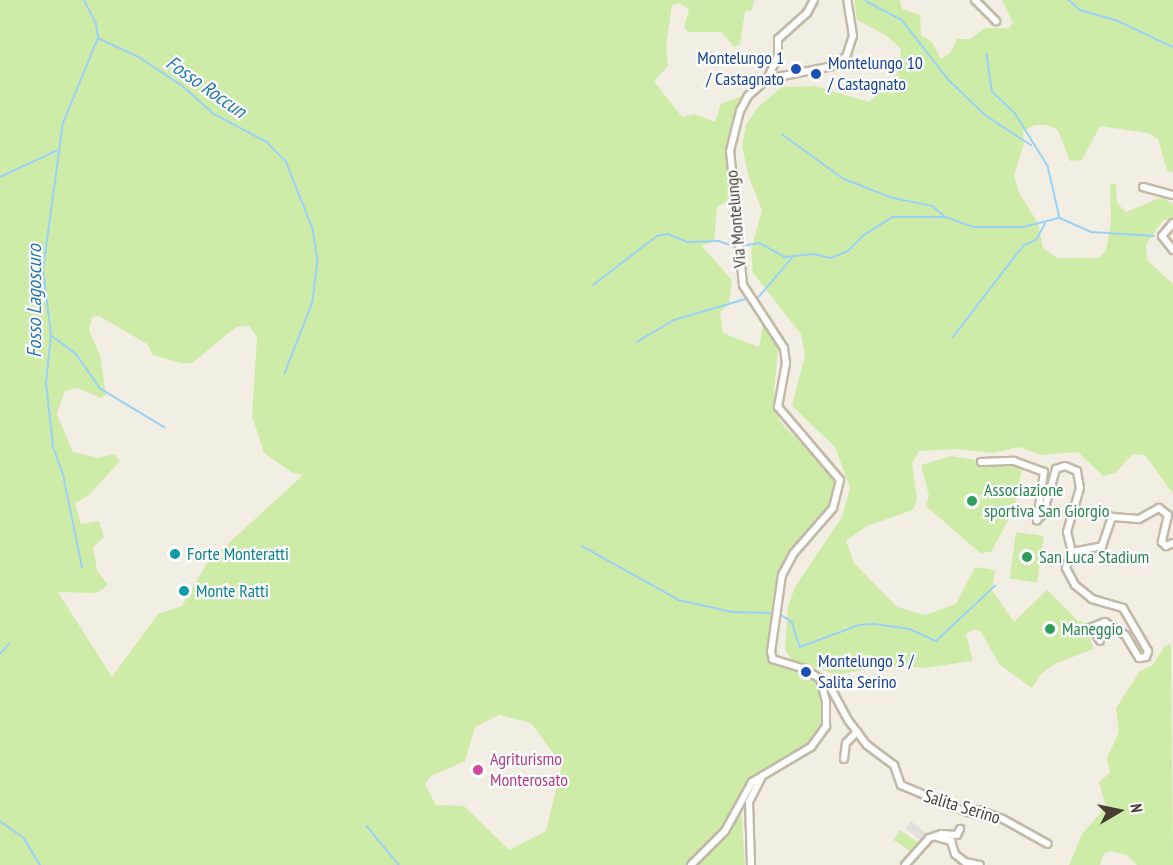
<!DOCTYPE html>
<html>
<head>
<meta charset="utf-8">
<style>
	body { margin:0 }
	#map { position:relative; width:1173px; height:865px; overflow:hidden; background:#f3eee3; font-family:"PT Sans Narrow",sans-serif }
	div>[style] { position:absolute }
	.green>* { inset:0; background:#ceeca8; transform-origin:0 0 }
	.parking>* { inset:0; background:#e3e0dc; transform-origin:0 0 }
	.stream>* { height:1.5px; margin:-0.75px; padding:0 0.75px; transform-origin:0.75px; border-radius:0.75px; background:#99d2f6 }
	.roads { filter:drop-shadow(2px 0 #c2b9a8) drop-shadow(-2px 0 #c2b9a8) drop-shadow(0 2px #c2b9a8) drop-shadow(0 -2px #c2b9a8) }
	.minor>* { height:6px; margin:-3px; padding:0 3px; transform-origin:3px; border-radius:3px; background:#fff }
	.dots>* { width:16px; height:16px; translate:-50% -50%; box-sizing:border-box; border:3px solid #fff; border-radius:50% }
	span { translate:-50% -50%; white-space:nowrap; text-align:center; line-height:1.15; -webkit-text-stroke:4.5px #fff; paint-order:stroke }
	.transit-label { font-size:18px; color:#164399 }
	.right { translate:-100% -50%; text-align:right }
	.left { translate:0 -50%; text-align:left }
	.street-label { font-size:18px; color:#463e33 }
	.leisure-label { font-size:18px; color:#27864d }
	.culture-label { font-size:18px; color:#0d838f }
	.hotel-label { font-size:18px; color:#b23c85 }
	.water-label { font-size:20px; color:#2278b2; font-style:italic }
	.north { position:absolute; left:1089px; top:781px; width:60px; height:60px; -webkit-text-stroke:4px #fff; paint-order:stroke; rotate:81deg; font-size:16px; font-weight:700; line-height:24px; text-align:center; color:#463e33 }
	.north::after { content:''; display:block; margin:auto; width:21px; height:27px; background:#463e33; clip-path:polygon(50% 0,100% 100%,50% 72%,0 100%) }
</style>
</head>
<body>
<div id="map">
	<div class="green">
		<div style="clip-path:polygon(evenodd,0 0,754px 0,752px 10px,745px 11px,740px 44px,734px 47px,721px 32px,688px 32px,684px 27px,689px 9px,678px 3px,672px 5px,666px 46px,668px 66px,654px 81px,682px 117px,694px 114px,715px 122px,721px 104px,747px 94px,732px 120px,727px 147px,731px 199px,717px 207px,714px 241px,702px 246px,732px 280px,729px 303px,720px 313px,723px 333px,759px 347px,764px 321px,776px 338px,778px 350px,774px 392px,777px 414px,783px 425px,834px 476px,834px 503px,785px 560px,778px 578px,768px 656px,773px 664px,797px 671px,819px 684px,823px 725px,804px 748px,749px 782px,729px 821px,691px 865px,0 865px,0 0,99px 316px,147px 344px,153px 355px,181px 363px,192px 363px,236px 327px,249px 326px,257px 337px,252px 416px,264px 453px,291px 472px,303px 475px,207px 563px,182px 606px,158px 614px,112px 677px,58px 592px,97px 593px,108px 585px,97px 570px,93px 547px,104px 537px,99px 521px,81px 524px,75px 503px,89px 495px,120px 461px,114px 454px,98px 458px,73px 452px,57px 414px,65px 391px,78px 388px,101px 398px,106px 395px,100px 355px,89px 330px,92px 317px,99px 316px,0 0,499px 715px,531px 723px,562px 765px,546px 831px,509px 850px,464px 806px,436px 805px,425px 784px,431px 776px,465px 761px,475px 727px,499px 715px)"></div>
		<div style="clip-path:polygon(854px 0,900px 0,902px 9px,920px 15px,921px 35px,932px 42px,941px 59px,950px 53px,957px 39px,970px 39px,985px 28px,1009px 28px,1013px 23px,1002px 0,1173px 0,1173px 173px,1167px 170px,1158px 139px,1148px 133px,1100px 126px,1082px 160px,1070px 161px,1058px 130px,1047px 125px,1035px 125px,1023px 131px,1024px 144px,1014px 175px,1019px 193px,1038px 223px,1043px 248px,1057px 258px,1099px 258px,1106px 250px,1111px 223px,1110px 183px,1116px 184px,1117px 203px,1126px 212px,1162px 197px,1173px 204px,1173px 219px,1163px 220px,1146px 245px,1147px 260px,1173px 284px,1173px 494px,1145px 455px,1133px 454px,1115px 473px,1103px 476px,1078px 452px,1041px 455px,1019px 447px,993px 453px,957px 449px,919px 451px,912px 463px,917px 500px,913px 510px,867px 526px,846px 541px,854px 563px,897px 607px,925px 615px,956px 604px,975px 567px,995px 570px,992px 590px,1014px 622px,1047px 590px,1078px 621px,1087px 623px,1093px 649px,1055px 664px,1041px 674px,1032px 688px,999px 664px,981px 632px,974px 629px,966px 634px,973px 661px,924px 668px,888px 665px,837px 675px,791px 659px,785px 649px,788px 606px,795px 587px,842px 517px,850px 488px,835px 447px,792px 406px,805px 355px,801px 334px,753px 273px,751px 251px,762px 210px,749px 178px,742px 146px,746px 125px,758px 107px,782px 87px,815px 86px,869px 102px,890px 84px,900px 68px,901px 49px,887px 36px,857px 20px)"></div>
		<div style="clip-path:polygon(951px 456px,1022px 467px,1015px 508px,991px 552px,980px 553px,926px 506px,929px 496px,921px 465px)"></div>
		<div style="left:1016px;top:532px;width:28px;height:47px;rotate:8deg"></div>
		<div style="clip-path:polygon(1171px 643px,1173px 865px,1137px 865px,1127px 855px,1110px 851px,1103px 855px,1100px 865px,1069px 865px,1082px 834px,1106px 807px,1099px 782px,1110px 773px,1107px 758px,1119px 732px,1116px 708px,1140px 671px,1153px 665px,1164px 647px)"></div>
		<div style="clip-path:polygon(741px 808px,745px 865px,697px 865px,730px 832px)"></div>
		<div style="left:900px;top:830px;width:22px;height:12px;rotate:34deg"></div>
	</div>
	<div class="parking">
		<div style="left:911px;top:821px;width:21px;height:9px;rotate:39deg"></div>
	</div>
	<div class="stream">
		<div style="left:1069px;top:0;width:15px;rotate:42deg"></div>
		<div style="left:1080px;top:10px;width:37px;rotate:16deg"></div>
		<div style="left:1116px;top:20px;width:63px;rotate:25.3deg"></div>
		<div style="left:866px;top:1px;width:41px;rotate:27.8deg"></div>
		<div style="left:902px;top:20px;width:75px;rotate:52.1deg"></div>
		<div style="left:948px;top:79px;width:52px;rotate:44.2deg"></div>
		<div style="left:985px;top:115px;width:55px;rotate:33.1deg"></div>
		<div style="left:98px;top:38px;width:45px;rotate:24.9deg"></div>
		<div style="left:139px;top:57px;width:54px;rotate:33.7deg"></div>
		<div style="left:184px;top:87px;width:40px;rotate:42deg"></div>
		<div style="left:214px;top:114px;width:60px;rotate:27.8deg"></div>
		<div style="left:267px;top:142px;width:27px;rotate:45deg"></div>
		<div style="left:286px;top:161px;width:73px;rotate:68.3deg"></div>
		<div style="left:313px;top:229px;width:32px;rotate:81deg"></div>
		<div style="left:318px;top:261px;width:41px;rotate:97deg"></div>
		<div style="left:313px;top:302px;width:77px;rotate:111.3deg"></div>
		<div style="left:987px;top:54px;width:37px;rotate:82deg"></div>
		<div style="left:992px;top:91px;width:32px;rotate:44deg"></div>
		<div style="left:1015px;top:113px;width:62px;rotate:58.1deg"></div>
		<div style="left:1048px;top:166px;width:53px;rotate:77deg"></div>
		<div style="left:1060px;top:218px;width:34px;rotate:24deg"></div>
		<div style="left:1091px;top:232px;width:63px;rotate:3.6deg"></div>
		<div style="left:782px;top:134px;width:77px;rotate:36deg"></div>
		<div style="left:844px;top:179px;width:53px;rotate:21.2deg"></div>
		<div style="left:893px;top:198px;width:41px;rotate:11.3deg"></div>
		<div style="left:933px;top:206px;width:15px;rotate:42deg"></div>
		<div style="left:0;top:177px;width:62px;rotate:-24.9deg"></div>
		<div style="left:741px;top:246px;width:19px;rotate:-9deg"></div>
		<div style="left:760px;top:243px;width:29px;rotate:29deg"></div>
		<div style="left:785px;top:257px;width:29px;rotate:-6deg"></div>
		<div style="left:814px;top:254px;width:17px;rotate:13deg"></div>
		<div style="left:831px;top:258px;width:18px;rotate:-22deg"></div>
		<div style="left:848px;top:251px;width:23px;rotate:-45deg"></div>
		<div style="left:864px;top:235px;width:34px;rotate:-32deg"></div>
		<div style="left:893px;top:217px;width:53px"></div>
		<div style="left:946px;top:217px;width:29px;rotate:20deg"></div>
		<div style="left:973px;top:227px;width:50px"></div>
		<div style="left:1023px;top:227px;width:38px;rotate:-14deg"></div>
		<div style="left:593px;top:285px;width:81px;rotate:-37.4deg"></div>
		<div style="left:657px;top:236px;width:11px;rotate:-10deg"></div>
		<div style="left:668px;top:234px;width:22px;rotate:22deg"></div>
		<div style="left:688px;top:242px;width:31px;rotate:-2deg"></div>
		<div style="left:719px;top:241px;width:18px;rotate:19deg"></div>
		<div style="left:753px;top:297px;width:4px;rotate:27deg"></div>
		<div style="left:757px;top:299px;width:54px;rotate:-49.5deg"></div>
		<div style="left:51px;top:335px;width:31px;rotate:37deg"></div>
		<div style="left:76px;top:354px;width:43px;rotate:54.5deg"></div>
		<div style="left:101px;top:389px;width:74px;rotate:31.1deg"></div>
		<div style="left:953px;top:337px;width:115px;rotate:-52.4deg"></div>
		<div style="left:1023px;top:246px;width:14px;rotate:-25deg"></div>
		<div style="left:1036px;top:240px;width:18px;rotate:-61deg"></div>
		<div style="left:637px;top:342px;width:43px;rotate:-30.7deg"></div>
		<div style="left:674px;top:320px;width:78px;rotate:-16.3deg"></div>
		<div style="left:582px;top:546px;width:111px;rotate:29.1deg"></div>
		<div style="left:679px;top:600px;width:54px;rotate:12.8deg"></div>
		<div style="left:732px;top:612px;width:43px;rotate:1.3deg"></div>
		<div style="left:82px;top:568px;width:95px;rotate:-101.5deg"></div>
		<div style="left:63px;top:475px;width:30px;rotate:-110deg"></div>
		<div style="left:53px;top:447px;width:64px;rotate:-96.2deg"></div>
		<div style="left:46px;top:383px;width:48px;rotate:-84.1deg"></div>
		<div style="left:51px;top:335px;width:65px;rotate:-97deg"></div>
		<div style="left:43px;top:270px;width:148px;rotate:-82.3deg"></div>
		<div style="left:63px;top:123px;width:92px;rotate:-67.6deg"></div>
		<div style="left:98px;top:38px;width:14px;rotate:-98deg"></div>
		<div style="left:96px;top:24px;width:27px;rotate:-117deg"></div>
		<div style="left:780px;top:614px;width:14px;rotate:34deg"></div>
		<div style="left:792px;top:622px;width:26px;rotate:72deg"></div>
		<div style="left:800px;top:647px;width:63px;rotate:-20.4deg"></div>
		<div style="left:859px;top:625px;width:15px;rotate:-4deg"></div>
		<div style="left:874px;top:624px;width:36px;rotate:8deg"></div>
		<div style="left:910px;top:629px;width:29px;rotate:25deg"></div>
		<div style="left:936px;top:641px;width:81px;rotate:-43deg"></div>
		<div style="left:0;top:654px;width:13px;rotate:-48deg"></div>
		<div style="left:0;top:821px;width:29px;rotate:35deg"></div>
		<div style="left:24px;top:838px;width:31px;rotate:59deg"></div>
		<div style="left:367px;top:826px;width:50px;rotate:50.6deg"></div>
	</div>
	<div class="roads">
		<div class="minor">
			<div style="left:975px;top:0;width:30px;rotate:45deg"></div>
			<div style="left:767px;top:79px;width:25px;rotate:-64deg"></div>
			<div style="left:778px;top:56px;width:17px;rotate:-90deg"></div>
			<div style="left:778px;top:39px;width:39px;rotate:-42deg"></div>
			<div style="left:807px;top:13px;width:15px;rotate:-62deg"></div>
			<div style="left:1143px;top:187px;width:31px;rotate:15deg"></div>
			<div style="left:1173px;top:223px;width:17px;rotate:130deg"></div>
			<div style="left:1162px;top:236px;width:18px;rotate:52deg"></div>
			<div style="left:981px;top:462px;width:33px;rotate:-2deg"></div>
			<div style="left:1014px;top:461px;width:32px;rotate:20deg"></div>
			<div style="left:1044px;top:472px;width:49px;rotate:98.3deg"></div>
			<div style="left:1037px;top:520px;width:8px;rotate:-45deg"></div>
			<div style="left:1043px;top:514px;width:47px;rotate:-73.9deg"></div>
			<div style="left:1056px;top:469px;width:9px;rotate:-18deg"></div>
			<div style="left:1065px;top:466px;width:13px;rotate:23deg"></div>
			<div style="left:1077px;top:471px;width:17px;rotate:80deg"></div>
			<div style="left:1080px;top:488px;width:46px;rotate:106.5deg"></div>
			<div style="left:1067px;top:532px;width:21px;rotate:76deg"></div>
			<div style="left:1072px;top:552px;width:31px;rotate:-11deg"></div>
			<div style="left:1102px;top:546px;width:31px;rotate:-71deg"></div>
			<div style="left:1112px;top:517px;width:27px;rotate:4deg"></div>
			<div style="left:1139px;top:519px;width:23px;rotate:-29deg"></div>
			<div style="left:1159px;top:508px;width:11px;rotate:38deg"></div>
			<div style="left:1168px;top:515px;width:28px;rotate:103deg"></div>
			<div style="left:1162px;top:542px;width:6px;rotate:45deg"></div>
			<div style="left:1166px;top:546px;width:8px;rotate:-23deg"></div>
			<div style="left:1072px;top:552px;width:17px;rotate:111deg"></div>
			<div style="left:1066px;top:568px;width:19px;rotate:62deg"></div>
			<div style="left:1075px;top:585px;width:22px;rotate:39deg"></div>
			<div style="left:1092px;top:599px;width:32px;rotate:16deg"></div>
			<div style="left:1123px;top:608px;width:50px;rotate:59.8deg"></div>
			<div style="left:1148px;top:651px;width:6px;rotate:108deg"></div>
			<div style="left:1146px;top:657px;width:7px;rotate:172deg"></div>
			<div style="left:1139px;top:658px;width:27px;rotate:-121deg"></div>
			<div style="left:1125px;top:635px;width:24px;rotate:-147deg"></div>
			<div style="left:1105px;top:622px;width:14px;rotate:159deg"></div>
			<div style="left:1092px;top:627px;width:16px;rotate:60deg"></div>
			<div style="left:820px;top:679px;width:9px;rotate:27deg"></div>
			<div style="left:828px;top:683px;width:42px;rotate:61.6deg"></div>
			<div style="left:848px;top:720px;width:31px;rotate:53deg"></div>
			<div style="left:867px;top:745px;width:34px;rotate:37deg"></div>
			<div style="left:894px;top:765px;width:21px;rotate:71deg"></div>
			<div style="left:901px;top:785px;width:56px;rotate:22.9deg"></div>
			<div style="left:953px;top:807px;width:23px;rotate:18deg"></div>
			<div style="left:975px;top:814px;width:5px;rotate:-53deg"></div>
			<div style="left:978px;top:810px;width:27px;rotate:20deg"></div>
			<div style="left:1003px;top:819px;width:51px;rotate:29.1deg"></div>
			<div style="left:844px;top:759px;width:16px;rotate:-83deg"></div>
			<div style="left:846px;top:743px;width:16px;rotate:-45deg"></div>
			<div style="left:937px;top:837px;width:15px;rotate:16deg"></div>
			<div style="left:951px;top:841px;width:14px;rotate:73deg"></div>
			<div style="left:955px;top:854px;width:13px;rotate:39deg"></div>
			<div style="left:965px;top:862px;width:15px;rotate:11deg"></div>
			<div style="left:691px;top:865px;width:48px;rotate:-45deg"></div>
			<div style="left:725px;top:831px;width:56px;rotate:-61.1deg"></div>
			<div style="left:752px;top:782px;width:69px;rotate:-30.7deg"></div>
			<div style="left:811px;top:747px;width:26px;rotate:-54deg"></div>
			<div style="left:826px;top:726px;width:25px;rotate:-90deg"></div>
			<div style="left:826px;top:701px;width:23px;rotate:-105deg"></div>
			<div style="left:820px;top:679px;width:18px;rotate:-146deg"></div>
			<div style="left:805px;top:669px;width:34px;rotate:-163deg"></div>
			<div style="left:773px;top:659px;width:7px;rotate:-106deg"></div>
			<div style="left:771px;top:652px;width:78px;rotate:-81.9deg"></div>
			<div style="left:782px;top:575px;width:24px;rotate:-62deg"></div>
			<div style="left:793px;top:554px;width:61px;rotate:-49deg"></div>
			<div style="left:833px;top:508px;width:29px;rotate:-76deg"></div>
			<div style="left:840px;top:480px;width:96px;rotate:-130.3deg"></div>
			<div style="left:778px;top:407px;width:45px;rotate:-79.7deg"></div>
			<div style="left:786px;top:363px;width:15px;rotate:-98deg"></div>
			<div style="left:784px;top:348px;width:75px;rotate:-123.1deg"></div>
			<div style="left:743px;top:285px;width:135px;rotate:-95.5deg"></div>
			<div style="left:730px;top:151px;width:41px;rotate:-76deg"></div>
			<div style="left:740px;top:111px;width:17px;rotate:-62deg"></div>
			<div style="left:748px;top:96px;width:25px;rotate:-42deg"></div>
			<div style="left:767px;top:79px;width:67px;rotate:-11.1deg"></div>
			<div style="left:833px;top:66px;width:16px;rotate:-35deg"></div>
			<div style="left:846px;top:57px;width:22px;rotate:-72deg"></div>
			<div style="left:853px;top:36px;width:36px;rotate:-99deg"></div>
			<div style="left:751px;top:865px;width:63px;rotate:-91.8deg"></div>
			<div style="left:749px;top:802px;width:29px;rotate:-63deg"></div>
			<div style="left:905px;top:865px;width:36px;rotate:-48deg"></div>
			<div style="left:929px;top:838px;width:13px;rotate:-18deg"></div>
			<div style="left:941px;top:834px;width:16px;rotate:4deg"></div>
			<div style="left:957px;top:835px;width:7px;rotate:-63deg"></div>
		</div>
	</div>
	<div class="dots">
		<div style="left:796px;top:69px;background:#1a4fb4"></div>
		<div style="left:816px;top:74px;background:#1a4fb4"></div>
		<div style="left:972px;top:501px;background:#2e9e5b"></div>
		<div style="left:175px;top:554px;background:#0f9aa8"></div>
		<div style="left:1027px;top:557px;background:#2e9e5b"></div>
		<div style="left:184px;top:591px;background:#0f9aa8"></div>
		<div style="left:1050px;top:629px;background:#2e9e5b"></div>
		<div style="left:806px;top:672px;background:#1a4fb4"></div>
		<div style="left:478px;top:770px;background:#d1479c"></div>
	</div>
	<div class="transit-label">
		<span class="right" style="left:784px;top:69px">Montelungo 1<br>/ Castagnato</span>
		<span class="left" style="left:828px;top:74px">Montelungo 10<br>/ Castagnato</span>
		<span class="left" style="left:818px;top:672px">Montelungo 3 /<br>Salita Serino</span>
	</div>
	<div class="street-label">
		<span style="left:736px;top:219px;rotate:-95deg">Via Montelungo</span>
		<span style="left:962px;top:807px;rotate:17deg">Salita Serino</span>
	</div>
	<div class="leisure-label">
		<span class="left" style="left:984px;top:501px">Associazione<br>sportiva San Giorgio</span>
		<span class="left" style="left:1039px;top:557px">San Luca Stadium</span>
		<span class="left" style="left:1062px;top:629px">Maneggio</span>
	</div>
	<div class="culture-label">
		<span class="left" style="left:187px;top:554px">Forte Monteratti</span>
		<span class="left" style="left:196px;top:591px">Monte Ratti</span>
	</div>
	<div class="hotel-label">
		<span class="left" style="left:490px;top:770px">Agriturismo<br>Monterosato</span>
	</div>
	<div class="water-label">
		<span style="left:206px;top:87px;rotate:35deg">Fosso Roccun</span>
		<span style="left:34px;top:301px;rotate:-90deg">Fosso Lagoscuro</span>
	</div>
	<div class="north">N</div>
</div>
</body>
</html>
